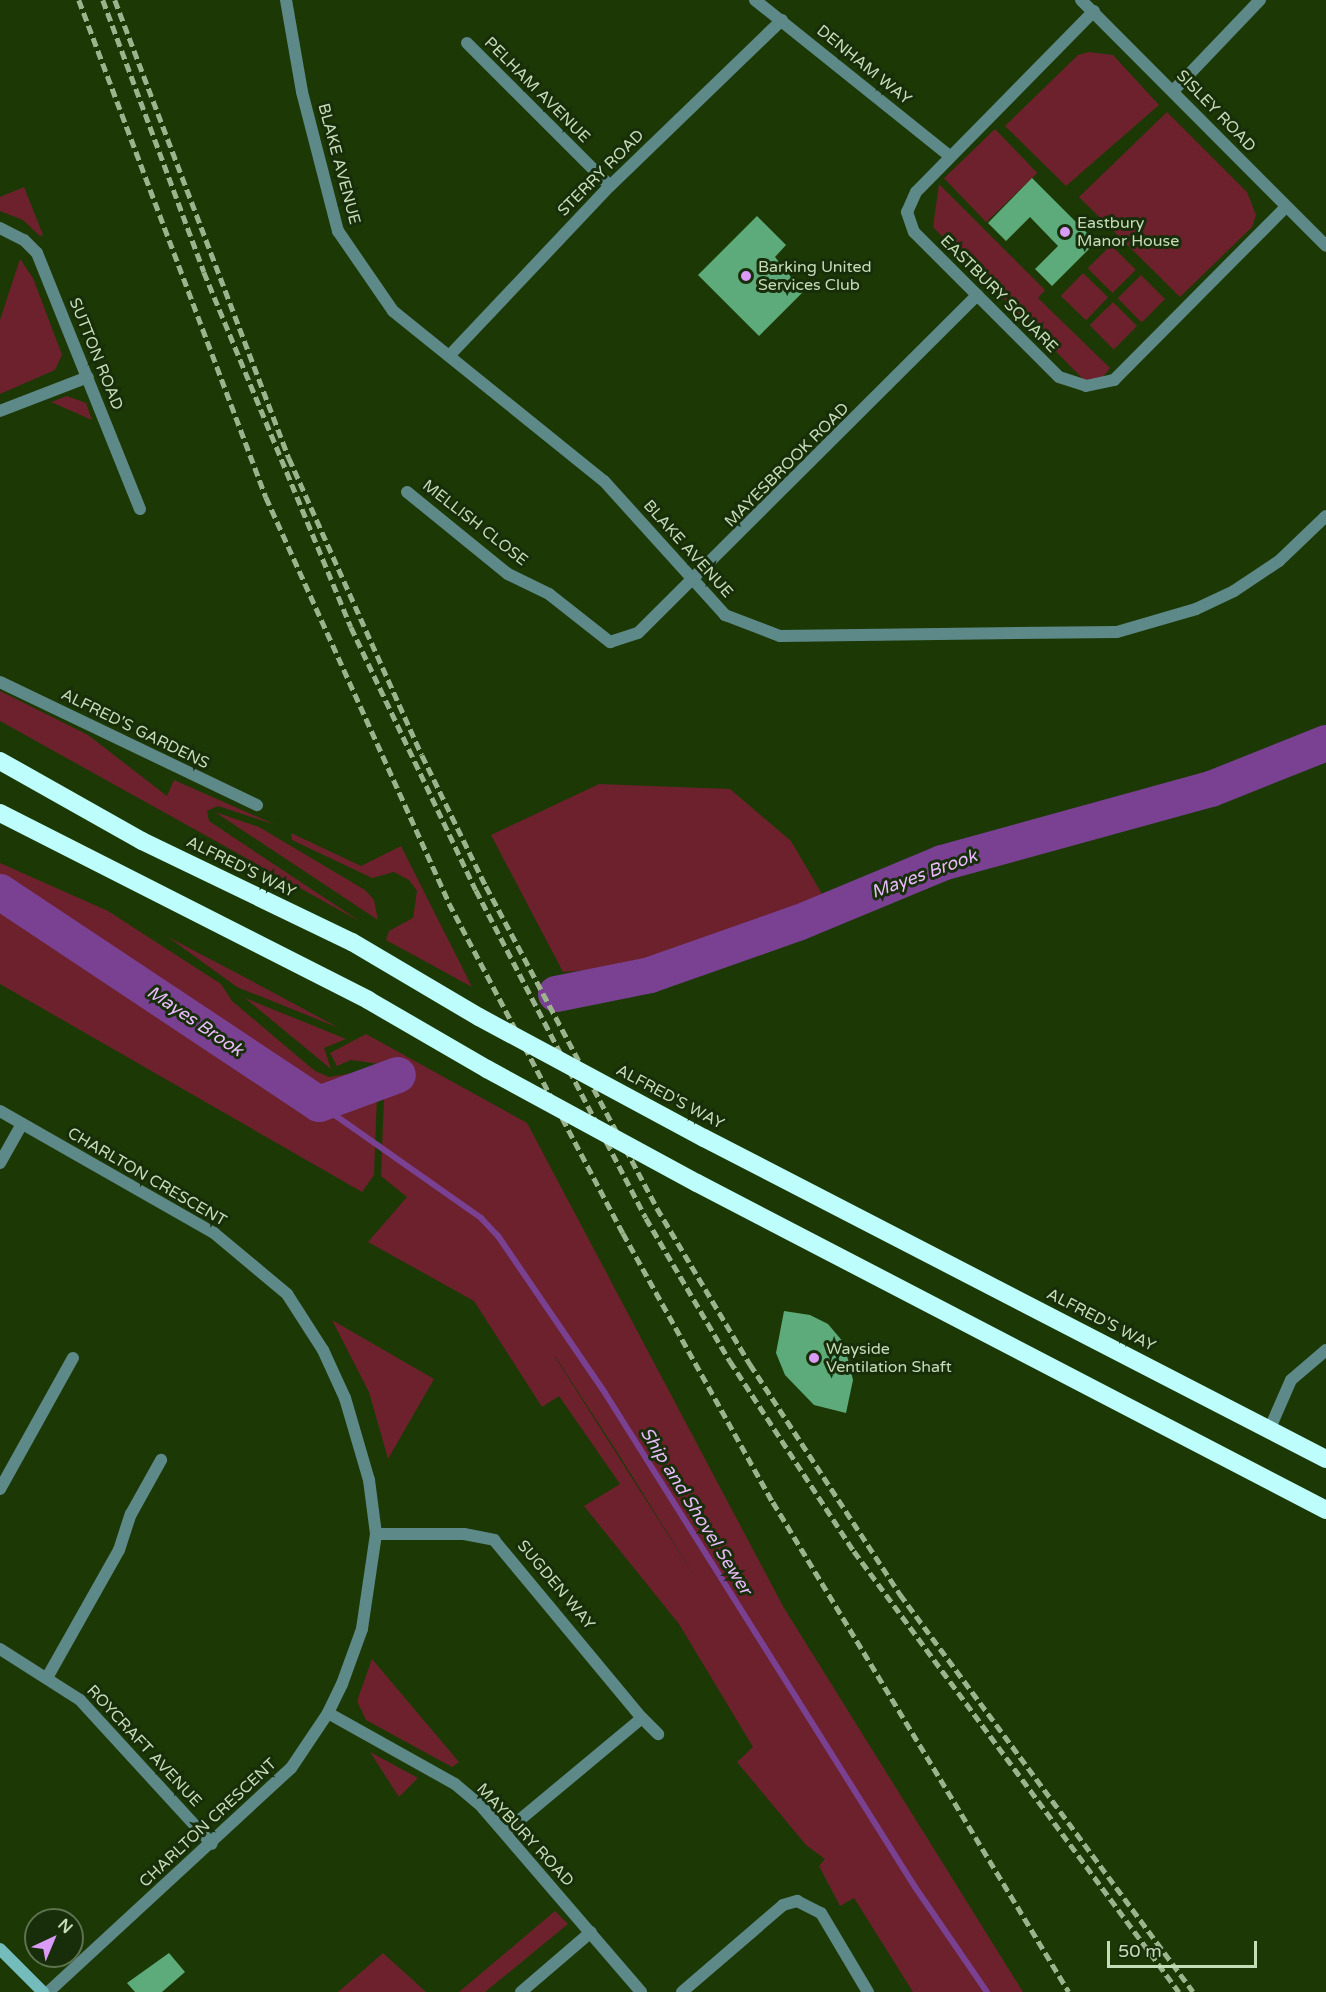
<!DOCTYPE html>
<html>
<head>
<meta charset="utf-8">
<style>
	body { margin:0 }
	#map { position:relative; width:1326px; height:1992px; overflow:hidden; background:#1c3905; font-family:"Varela Round",sans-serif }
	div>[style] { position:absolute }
	.green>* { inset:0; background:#6c212d; transform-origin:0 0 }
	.stream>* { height:6px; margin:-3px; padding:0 3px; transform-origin:3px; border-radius:3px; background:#7a4193 }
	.river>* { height:36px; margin:-18px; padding:0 18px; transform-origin:18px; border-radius:18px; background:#7a4193 }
	.building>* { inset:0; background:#5dab7a }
	.street>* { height:12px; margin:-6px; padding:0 6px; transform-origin:6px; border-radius:6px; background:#5e8989 }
	.secondary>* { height:12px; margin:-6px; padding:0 6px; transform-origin:6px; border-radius:6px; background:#74bcbb }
	.highway>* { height:18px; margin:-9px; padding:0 9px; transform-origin:9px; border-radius:9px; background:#bdfdfc }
	.rail>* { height:4.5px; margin-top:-2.25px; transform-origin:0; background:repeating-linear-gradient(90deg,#9cb48d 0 9px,transparent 0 13.5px) }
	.highway-bridge>* { height:18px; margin:-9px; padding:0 9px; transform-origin:9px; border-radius:9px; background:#bdfdfc }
	.dots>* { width:16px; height:16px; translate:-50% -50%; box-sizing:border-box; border:3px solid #182d0a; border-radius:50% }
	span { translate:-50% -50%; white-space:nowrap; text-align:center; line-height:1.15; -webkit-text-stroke:6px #182d0a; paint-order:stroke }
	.street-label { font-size:16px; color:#c5dcb9 }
	.poi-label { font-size:16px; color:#c5dcb9 }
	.left { translate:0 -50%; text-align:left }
	.water-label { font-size:18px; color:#e7bbfc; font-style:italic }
	.north { position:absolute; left:24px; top:1908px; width:60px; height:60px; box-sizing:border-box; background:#182d0a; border:2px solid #5d7350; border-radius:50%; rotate:44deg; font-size:16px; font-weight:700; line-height:24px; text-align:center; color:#c5dcb9 }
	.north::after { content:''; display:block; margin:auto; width:21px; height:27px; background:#da9af7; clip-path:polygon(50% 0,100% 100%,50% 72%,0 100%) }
	.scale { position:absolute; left:1107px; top:1941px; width:150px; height:27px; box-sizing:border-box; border:3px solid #c5dcb9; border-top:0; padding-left:8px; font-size:18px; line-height:21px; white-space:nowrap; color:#c5dcb9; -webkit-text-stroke:4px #182d0a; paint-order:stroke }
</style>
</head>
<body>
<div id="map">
	<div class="green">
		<div style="clip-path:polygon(1089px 52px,1113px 55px,1159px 105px,1066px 186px,1005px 126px,1078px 55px)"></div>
		<div style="clip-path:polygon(1167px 112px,1247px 192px,1256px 215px,1252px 227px,1180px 297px,1079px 197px)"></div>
		<div style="left:995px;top:129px;width:61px;height:71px;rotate:46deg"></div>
		<div style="clip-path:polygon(939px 184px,1045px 290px,1038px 298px,1110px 368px,1102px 378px,1085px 381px,933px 227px)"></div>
		<div style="clip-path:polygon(24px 187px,43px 235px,40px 236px,23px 220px,0 211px,0 197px)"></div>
		<div style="left:1111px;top:245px;width:35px;height:33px;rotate:45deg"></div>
		<div style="clip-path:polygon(20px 259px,33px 278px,62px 355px,55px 370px,0 394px,0 320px)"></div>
		<div style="left:1083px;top:273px;width:35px;height:32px;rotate:44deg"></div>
		<div style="left:1141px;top:275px;width:34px;height:33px;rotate:45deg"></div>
		<div style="left:1113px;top:302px;width:34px;height:33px;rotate:45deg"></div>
		<div style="clip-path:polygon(67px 396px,86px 403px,92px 420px,51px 402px)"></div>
		<div style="clip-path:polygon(0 691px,88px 735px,167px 796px,174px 780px,276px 825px,218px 806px,207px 811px,209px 821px,361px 922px,0 721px)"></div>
		<div style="clip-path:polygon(599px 784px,730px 789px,791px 841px,822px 894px,784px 914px,638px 966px,563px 972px,491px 835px)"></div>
		<div style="clip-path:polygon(215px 812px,259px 827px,365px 890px,374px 900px,378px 920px)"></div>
		<div style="clip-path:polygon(291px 833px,361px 866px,401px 846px,472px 987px,386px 940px,389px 931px,413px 918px,417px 891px,409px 880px,394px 872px,372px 878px,292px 840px)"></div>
		<div style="clip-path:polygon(0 863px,108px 911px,221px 984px,232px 1001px,315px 1071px,329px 1077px,378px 1069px,374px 1175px,362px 1192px,0 984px)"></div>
		<div style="clip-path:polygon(168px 937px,250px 980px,339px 1028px,237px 987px)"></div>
		<div style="clip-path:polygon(245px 998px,346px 1039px,324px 1048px,331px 1069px)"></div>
		<div style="clip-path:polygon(evenodd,366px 1034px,527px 1123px,784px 1608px,1023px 1992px,913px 1992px,854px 1898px,840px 1906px,819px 1866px,825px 1859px,806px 1845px,737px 1762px,753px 1747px,679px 1624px,584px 1506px,620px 1484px,559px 1396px,542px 1407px,474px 1301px,368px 1242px,407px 1197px,381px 1176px,385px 1070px,390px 1070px,404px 1087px,394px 1066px,351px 1060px,337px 1066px,330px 1053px,366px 1034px,555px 1356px,619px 1455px,698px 1582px,555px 1357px,555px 1356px)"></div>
		<div style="clip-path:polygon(332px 1320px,434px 1379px,388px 1459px,369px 1392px)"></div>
		<div style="clip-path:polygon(372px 1659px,459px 1762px,452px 1767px,366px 1720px,357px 1701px)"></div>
		<div style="clip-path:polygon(370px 1752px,418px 1778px,399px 1797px)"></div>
		<div style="clip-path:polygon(555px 1911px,568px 1924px,485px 1992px,459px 1992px)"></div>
		<div style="clip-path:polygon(383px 1953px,426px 1992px,338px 1992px)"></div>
	</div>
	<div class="stream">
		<div style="left:319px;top:1104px;width:198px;rotate:35.1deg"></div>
		<div style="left:481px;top:1218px;width:25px;rotate:47deg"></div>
		<div style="left:498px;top:1236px;width:190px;rotate:55.7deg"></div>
		<div style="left:605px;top:1393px;width:583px;rotate:57.89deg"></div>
		<div style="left:915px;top:1887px;width:127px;rotate:55.6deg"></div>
	</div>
	<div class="river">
		<div style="left:0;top:892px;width:383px;rotate:33.6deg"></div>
		<div style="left:319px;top:1104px;width:84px;rotate:-20.2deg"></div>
		<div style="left:556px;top:994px;width:96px;rotate:-11.4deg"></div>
		<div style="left:650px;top:975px;width:157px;rotate:-19.4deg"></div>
		<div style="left:798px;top:923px;width:156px;rotate:-22.6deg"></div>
		<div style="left:942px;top:863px;width:279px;rotate:-15.4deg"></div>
		<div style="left:1211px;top:789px;width:124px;rotate:-21.8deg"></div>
	</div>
	<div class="building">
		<div style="clip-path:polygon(1032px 178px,1096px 242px,1052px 286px,1035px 269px,1058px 246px,1030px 217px,1006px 241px,988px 223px)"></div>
		<div style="clip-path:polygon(757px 216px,786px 245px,775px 257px,803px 292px,759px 336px,698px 275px)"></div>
		<div style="clip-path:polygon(784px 1311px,810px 1315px,828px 1324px,844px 1343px,853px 1380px,846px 1413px,814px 1405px,785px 1375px,776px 1353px)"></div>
		<div style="clip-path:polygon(169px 1953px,185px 1972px,162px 1992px,135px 1992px,127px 1983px)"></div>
	</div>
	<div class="street">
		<div style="left:286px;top:0;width:93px;rotate:80.1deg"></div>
		<div style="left:302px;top:92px;width:144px;rotate:75.5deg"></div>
		<div style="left:338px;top:231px;width:97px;rotate:55.5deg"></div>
		<div style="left:393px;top:311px;width:271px;rotate:38.9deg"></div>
		<div style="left:604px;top:481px;width:181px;rotate:47.9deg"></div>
		<div style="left:725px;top:615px;width:59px;rotate:20.9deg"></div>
		<div style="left:780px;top:636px;width:337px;rotate:-0.7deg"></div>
		<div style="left:1117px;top:632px;width:82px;rotate:-16.2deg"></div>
		<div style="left:1196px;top:609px;width:42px;rotate:-25.3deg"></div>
		<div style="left:1234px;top:591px;width:54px;rotate:-33.7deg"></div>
		<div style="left:1279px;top:561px;width:65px;rotate:-43.8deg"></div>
		<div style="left:755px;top:0;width:250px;rotate:38.7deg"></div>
		<div style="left:1081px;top:0;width:347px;rotate:45.1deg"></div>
		<div style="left:1094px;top:11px;width:254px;rotate:134.5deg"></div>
		<div style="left:916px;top:192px;width:22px;rotate:114deg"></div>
		<div style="left:907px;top:212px;width:21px;rotate:71deg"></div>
		<div style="left:914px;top:232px;width:205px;rotate:45deg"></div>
		<div style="left:1059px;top:377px;width:28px;rotate:18deg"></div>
		<div style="left:1086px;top:386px;width:29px;rotate:-12deg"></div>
		<div style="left:1114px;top:380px;width:244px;rotate:-45.2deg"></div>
		<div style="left:467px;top:43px;width:202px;rotate:45deg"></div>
		<div style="left:1173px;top:91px;width:126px;rotate:-46.3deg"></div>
		<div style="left:0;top:228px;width:27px;rotate:27deg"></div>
		<div style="left:24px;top:240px;width:18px;rotate:45deg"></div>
		<div style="left:37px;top:253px;width:276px;rotate:68.1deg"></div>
		<div style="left:449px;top:356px;width:234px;rotate:-46.6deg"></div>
		<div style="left:610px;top:186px;width:239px;rotate:-44deg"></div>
		<div style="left:0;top:411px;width:94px;rotate:-21.1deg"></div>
		<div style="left:407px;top:492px;width:130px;rotate:39.1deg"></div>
		<div style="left:508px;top:574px;width:46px;rotate:26deg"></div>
		<div style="left:549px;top:594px;width:78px;rotate:38.2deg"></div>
		<div style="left:610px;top:642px;width:29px;rotate:-18deg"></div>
		<div style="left:638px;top:633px;width:479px;rotate:-44.9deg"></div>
		<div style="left:0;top:682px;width:285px;rotate:25.6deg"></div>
		<div style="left:0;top:1111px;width:246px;rotate:29.7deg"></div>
		<div style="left:214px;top:1233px;width:95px;rotate:39.9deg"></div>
		<div style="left:287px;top:1294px;width:67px;rotate:57.3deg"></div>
		<div style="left:323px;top:1350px;width:53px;rotate:65.4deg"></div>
		<div style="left:345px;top:1398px;width:85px;rotate:73.7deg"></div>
		<div style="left:369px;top:1480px;width:54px;rotate:82.6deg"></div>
		<div style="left:376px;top:1534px;width:96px;rotate:98.4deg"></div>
		<div style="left:362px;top:1629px;width:59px;rotate:110deg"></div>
		<div style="left:342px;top:1684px;width:32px;rotate:116deg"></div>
		<div style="left:328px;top:1713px;width:66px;rotate:123.9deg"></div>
		<div style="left:291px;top:1768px;width:330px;rotate:137.3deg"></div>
		<div style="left:0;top:1163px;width:45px;rotate:-60.6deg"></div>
		<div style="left:1270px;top:1428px;width:52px;rotate:-66.4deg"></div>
		<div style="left:1291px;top:1380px;width:46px;rotate:-40.6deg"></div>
		<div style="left:0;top:1489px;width:150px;rotate:-60.9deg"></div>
		<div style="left:376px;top:1534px;width:88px"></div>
		<div style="left:464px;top:1534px;width:31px;rotate:11deg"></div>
		<div style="left:494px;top:1540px;width:231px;rotate:50.3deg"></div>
		<div style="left:642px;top:1718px;width:178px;rotate:140.2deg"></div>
		<div style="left:0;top:1649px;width:95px;rotate:32.5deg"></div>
		<div style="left:80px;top:1700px;width:195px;rotate:47.5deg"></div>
		<div style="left:48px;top:1676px;width:145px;rotate:-60.6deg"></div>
		<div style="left:119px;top:1550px;width:38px;rotate:-72deg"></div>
		<div style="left:131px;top:1514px;width:62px;rotate:-60.9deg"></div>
		<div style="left:328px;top:1713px;width:145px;rotate:29.2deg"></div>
		<div style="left:455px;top:1784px;width:35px;rotate:40deg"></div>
		<div style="left:482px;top:1807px;width:244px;rotate:49.3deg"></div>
		<div style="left:642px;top:1718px;width:23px;rotate:45deg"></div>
		<div style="left:521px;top:1992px;width:92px;rotate:-40.6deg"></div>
		<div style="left:682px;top:1992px;width:133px;rotate:-40.7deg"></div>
		<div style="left:783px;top:1905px;width:15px;rotate:-16deg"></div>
		<div style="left:797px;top:1901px;width:27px;rotate:27deg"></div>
		<div style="left:821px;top:1913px;width:92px;rotate:59.3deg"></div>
	</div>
	<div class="secondary">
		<div style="left:0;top:1949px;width:61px;rotate:45deg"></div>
	</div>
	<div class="highway">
		<div style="left:0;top:761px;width:163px;rotate:29.4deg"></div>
		<div style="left:142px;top:841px;width:233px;rotate:25.7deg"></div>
		<div style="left:352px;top:942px;width:147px;rotate:30.6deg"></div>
		<div style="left:0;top:813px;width:413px;rotate:26.9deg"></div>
		<div style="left:368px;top:1000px;width:138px;rotate:30.1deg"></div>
		<div style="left:704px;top:1138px;width:700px;rotate:27.3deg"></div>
		<div style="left:697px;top:1183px;width:709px;rotate:27.47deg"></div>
	</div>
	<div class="rail">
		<div style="left:79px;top:0;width:531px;rotate:69.38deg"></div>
		<div style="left:266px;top:497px;width:445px;rotate:65.7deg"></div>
		<div style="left:449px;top:903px;width:373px;rotate:62.2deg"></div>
		<div style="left:623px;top:1233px;width:308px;rotate:60.9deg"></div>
		<div style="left:773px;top:1502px;width:572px;rotate:58.86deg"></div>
		<div style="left:103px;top:0;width:290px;rotate:69.6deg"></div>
		<div style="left:204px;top:272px;width:384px;rotate:67.5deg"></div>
		<div style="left:351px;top:627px;width:291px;rotate:64.6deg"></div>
		<div style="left:476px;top:890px;width:369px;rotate:62.6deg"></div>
		<div style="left:646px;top:1218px;width:166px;rotate:59.6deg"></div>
		<div style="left:730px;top:1361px;width:227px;rotate:56.9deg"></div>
		<div style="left:854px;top:1551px;width:548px;rotate:53.61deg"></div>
		<div style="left:115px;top:0;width:490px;rotate:69.2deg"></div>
		<div style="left:289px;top:458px;width:325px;rotate:65.9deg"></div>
		<div style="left:422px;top:755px;width:146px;rotate:64deg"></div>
		<div style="left:486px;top:886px;width:365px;rotate:62deg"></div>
		<div style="left:657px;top:1208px;width:182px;rotate:59.2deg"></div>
		<div style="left:750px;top:1364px;width:275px;rotate:56.9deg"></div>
		<div style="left:900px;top:1594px;width:494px;rotate:53.6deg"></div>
	</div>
	<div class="highway-bridge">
		<div style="left:479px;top:1017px;width:255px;rotate:28.3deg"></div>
		<div style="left:487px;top:1069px;width:239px;rotate:28.5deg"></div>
	</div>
	<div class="dots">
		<div style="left:1065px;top:232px;background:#da9af7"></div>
		<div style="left:746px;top:276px;background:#da9af7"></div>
		<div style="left:814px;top:1358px;background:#da9af7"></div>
	</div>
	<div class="street-label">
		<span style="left:864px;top:65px;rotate:39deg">DENHAM WAY</span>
		<span style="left:537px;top:90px;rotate:45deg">PELHAM AVENUE</span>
		<span style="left:1216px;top:111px;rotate:46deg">SISLEY ROAD</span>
		<span style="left:339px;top:164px;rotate:75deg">BLAKE AVENUE</span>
		<span style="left:601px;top:173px;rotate:-45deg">STERRY ROAD</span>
		<span style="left:999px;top:294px;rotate:45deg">EASTBURY SQUARE</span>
		<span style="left:96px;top:354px;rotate:68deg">SUTTON ROAD</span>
		<span style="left:787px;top:465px;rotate:-45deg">MAYESBROOK ROAD</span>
		<span style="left:475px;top:523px;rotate:38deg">MELLISH CLOSE</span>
		<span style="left:688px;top:549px;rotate:48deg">BLAKE AVENUE</span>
		<span style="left:135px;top:729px;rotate:26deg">ALFRED'S GARDENS</span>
		<span style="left:241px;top:867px;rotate:26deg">ALFRED'S WAY</span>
		<span style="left:670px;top:1097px;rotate:28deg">ALFRED'S WAY</span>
		<span style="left:147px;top:1177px;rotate:30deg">CHARLTON CRESCENT</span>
		<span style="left:1101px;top:1320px;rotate:27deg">ALFRED'S WAY</span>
		<span style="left:556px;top:1585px;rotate:50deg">SUGDEN WAY</span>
		<span style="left:144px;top:1746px;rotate:47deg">ROYCRAFT AVENUE</span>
		<span style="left:208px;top:1823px;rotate:-43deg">CHARLTON CRESCENT</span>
		<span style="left:525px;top:1835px;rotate:47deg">MAYBURY ROAD</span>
	</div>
	<div class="poi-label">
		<span class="left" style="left:1077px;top:232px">Eastbury<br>Manor House</span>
		<span class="left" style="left:758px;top:276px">Barking United<br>Services Club</span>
		<span class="left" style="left:826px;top:1358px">Wayside<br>Ventilation Shaft</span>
	</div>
	<div class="water-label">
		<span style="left:924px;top:874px;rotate:-20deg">Mayes Brook</span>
		<span style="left:195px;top:1021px;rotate:34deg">Mayes Brook</span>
		<span style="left:696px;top:1511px;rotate:58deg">Ship and Shovel Sewer</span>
	</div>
	<div class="north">N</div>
	<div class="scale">50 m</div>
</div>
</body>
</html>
